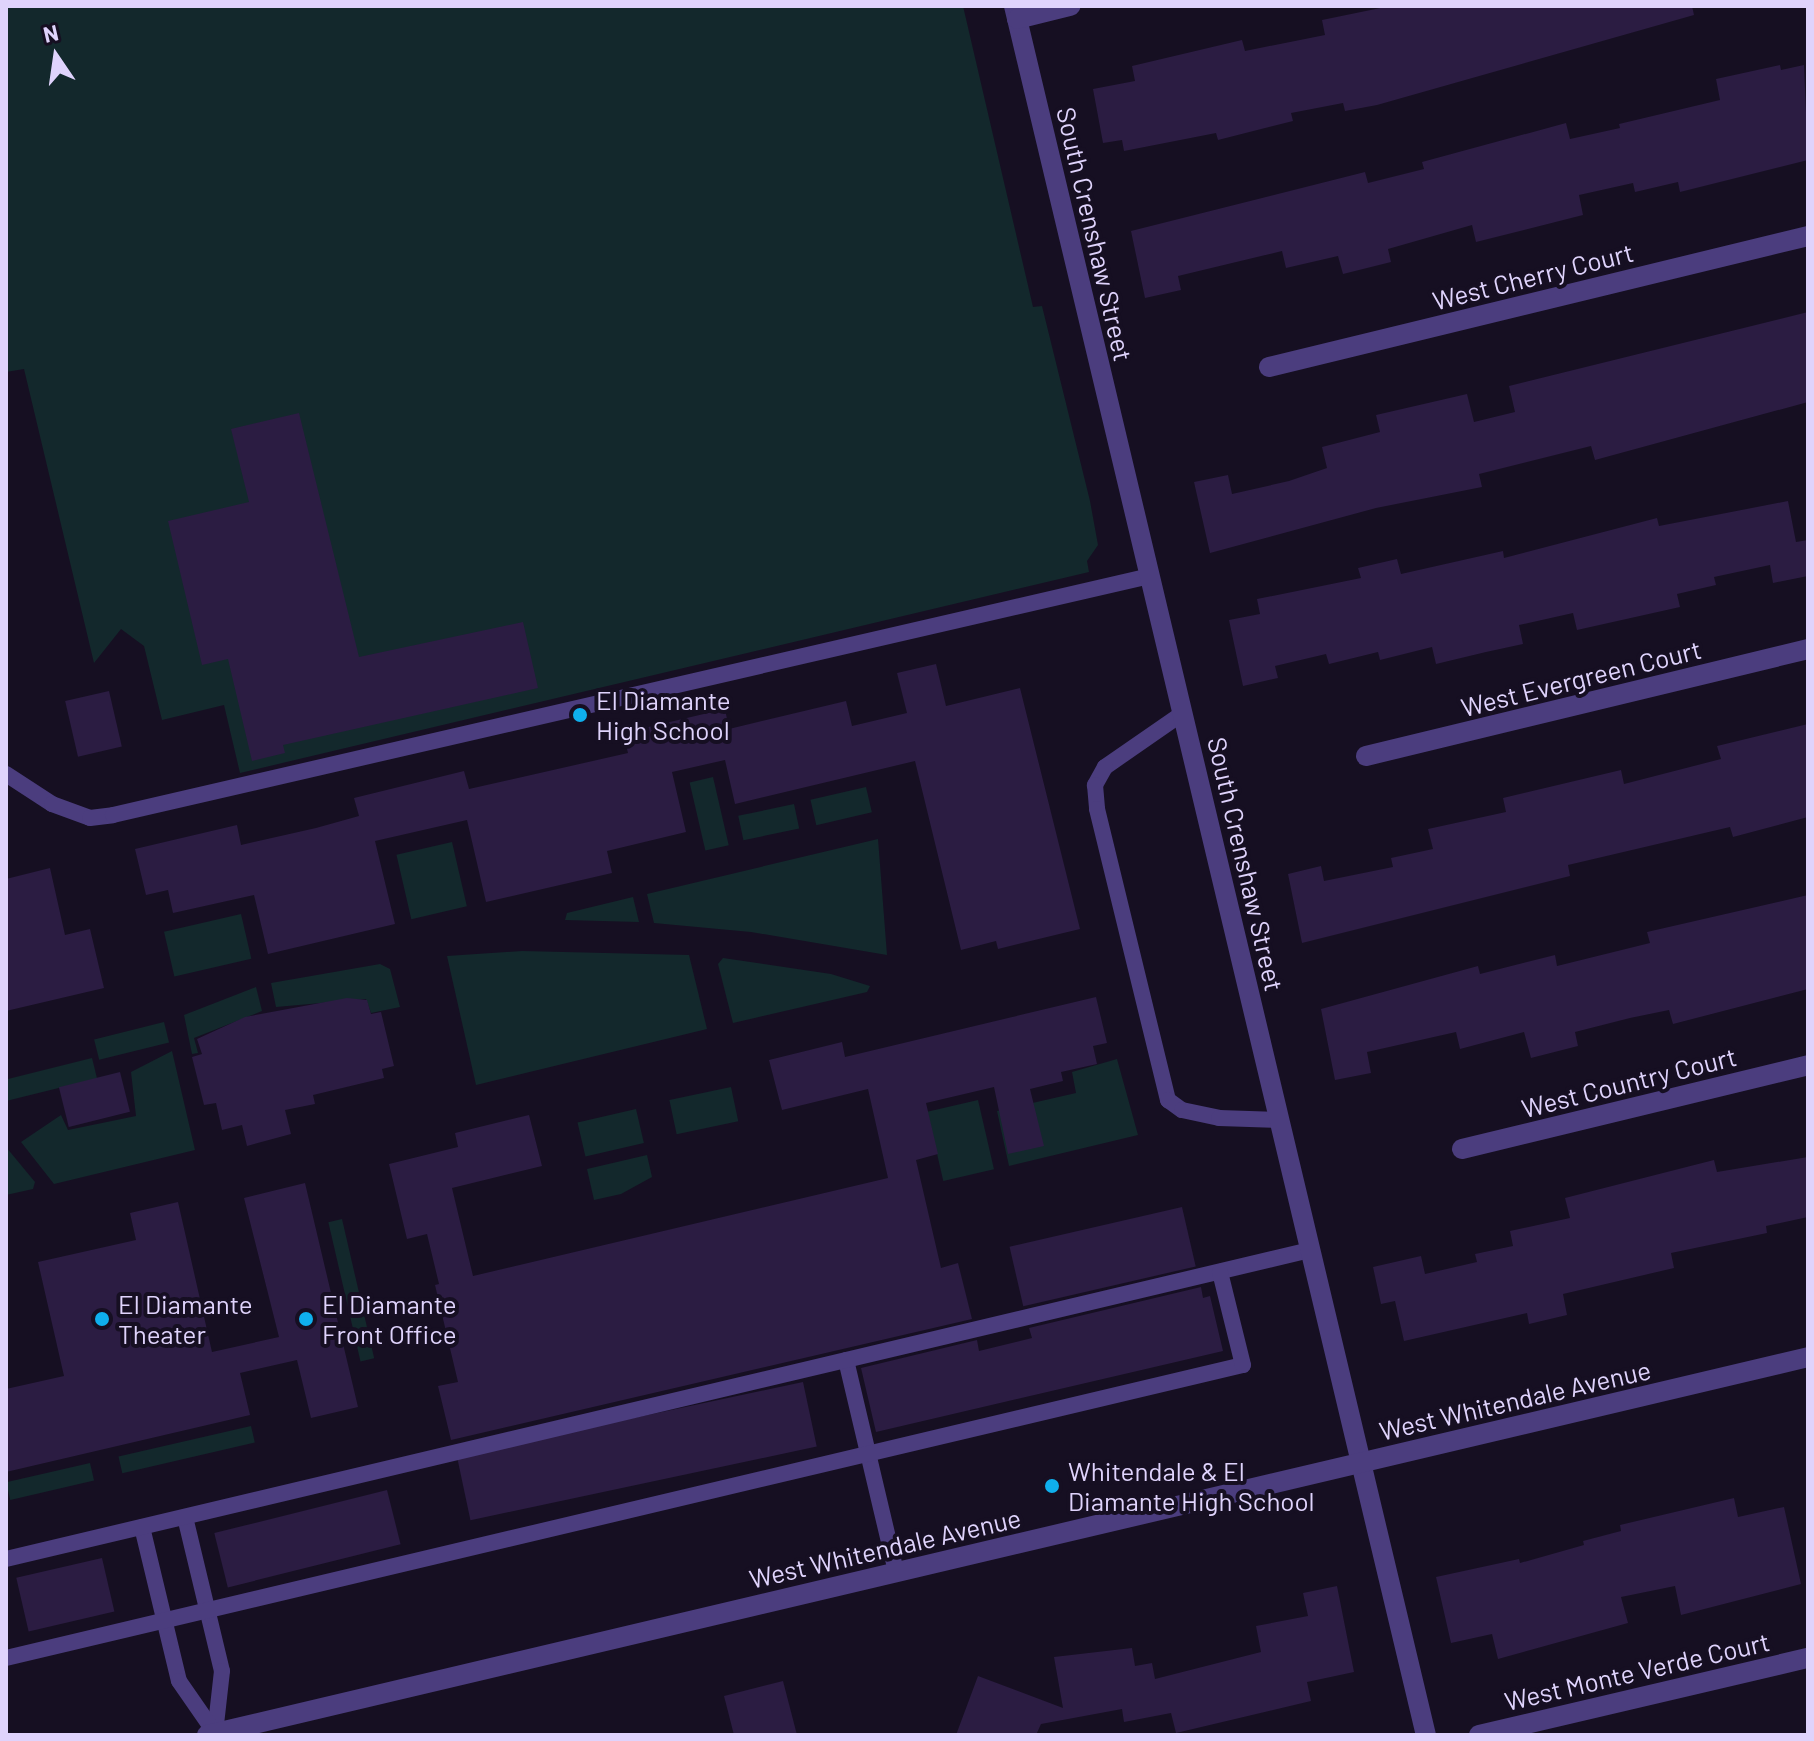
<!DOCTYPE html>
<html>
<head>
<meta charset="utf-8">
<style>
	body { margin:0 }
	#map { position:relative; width:1814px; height:1741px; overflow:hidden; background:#160f22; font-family:Barlow,sans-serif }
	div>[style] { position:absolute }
	.green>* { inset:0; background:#13282c; transform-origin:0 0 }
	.building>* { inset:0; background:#2b1c42; transform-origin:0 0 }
	.service>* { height:16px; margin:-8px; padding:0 8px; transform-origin:8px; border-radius:8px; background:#4b3d7e }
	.minor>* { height:20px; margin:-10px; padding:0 10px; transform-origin:10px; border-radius:10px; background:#4b3d7e }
	.tertiary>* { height:20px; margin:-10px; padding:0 10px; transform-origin:10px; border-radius:10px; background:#4b3d7e }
	.dots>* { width:22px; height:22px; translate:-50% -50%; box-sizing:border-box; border:4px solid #160f22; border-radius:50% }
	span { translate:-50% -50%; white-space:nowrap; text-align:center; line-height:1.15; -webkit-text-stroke:8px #160f22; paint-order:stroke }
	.street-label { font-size:26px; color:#dfd3fc }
	.poi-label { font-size:26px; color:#dfd3fc }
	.left { translate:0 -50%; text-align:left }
	.frame { position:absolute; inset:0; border:8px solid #dfd3fc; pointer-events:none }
	.north { position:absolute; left:16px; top:16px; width:80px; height:80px; -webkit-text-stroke:6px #160f22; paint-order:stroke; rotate:347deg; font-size:22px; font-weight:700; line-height:32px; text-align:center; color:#dfd3fc }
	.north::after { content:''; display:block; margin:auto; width:28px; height:36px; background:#dfd3fc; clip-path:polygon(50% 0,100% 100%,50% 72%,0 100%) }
</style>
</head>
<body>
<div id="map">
	<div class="green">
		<div style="clip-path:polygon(6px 6px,963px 6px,1033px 307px,1042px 306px,1090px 501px,1098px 545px,1087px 561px,1089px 572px,240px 773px,224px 705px,162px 720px,144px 646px,121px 629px,94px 663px,24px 369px,6px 372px)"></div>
		<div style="left:713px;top:777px;width:70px;height:24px;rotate:77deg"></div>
		<div style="left:866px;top:787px;width:26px;height:57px;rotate:77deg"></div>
		<div style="left:794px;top:804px;width:25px;height:57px;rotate:78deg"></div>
		<div style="clip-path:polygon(878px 839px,887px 955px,751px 932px,654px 923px,647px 894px)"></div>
		<div style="left:452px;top:842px;width:66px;height:57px;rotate:77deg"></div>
		<div style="clip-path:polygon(633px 897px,639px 922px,565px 920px,567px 913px)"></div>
		<div style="left:241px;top:914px;width:46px;height:79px;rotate:77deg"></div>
		<div style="clip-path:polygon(522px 951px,689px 955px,707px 1029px,476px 1085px,447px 956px)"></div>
		<div style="clip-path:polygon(723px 958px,831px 974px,870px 986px,867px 992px,733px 1023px,718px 964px)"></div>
		<div style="clip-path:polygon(380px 964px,390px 969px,400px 1007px,371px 1013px,366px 999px,276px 1007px,271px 983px)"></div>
		<div style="clip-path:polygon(256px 987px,262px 1011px,194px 1038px,198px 1053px,192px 1054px,184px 1015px)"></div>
		<div style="left:164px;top:1022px;width:21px;height:72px;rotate:76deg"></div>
		<div style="clip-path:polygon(172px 1051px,195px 1150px,54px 1184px,21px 1142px,61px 1115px,68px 1130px,136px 1116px,131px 1072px)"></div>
		<div style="left:92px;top:1058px;width:21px;height:104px;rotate:76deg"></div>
		<div style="clip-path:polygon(1117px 1059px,1138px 1135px,1009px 1166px,997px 1111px,1076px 1093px,1072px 1072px)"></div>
		<div style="left:731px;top:1087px;width:35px;height:63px;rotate:78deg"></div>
		<div style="left:978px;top:1100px;width:71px;height:52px;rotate:77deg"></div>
		<div style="left:636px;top:1109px;width:35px;height:60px;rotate:77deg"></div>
		<div style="clip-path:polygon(6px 1147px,35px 1182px,33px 1189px,6px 1195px)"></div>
		<div style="clip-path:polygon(647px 1155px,652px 1177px,621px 1194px,594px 1200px,587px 1169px)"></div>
		<div style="left:342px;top:1219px;width:143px;height:14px;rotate:77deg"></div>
		<div style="left:251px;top:1426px;width:17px;height:136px;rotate:77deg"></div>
		<div style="left:90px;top:1463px;width:18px;height:86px;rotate:77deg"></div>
	</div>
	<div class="building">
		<div style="clip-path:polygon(1390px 6px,1692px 6px,1694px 15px,1377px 105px,1345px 111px,1343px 103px,1291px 113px,1293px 121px,1218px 140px,1216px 133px,1124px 151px,1122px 140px,1103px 143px,1093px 89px,1135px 81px,1132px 66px,1242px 40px,1245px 51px,1325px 35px,1322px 20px)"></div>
		<div style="clip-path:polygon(1780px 65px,1781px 70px,1804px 65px,1808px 160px,1680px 192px,1678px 182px,1635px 192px,1633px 183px,1579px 195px,1583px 215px,1476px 242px,1472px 225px,1388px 249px,1391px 262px,1343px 274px,1338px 256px,1286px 268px,1282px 251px,1178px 276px,1181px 290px,1145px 298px,1131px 231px,1365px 172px,1368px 183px,1424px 169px,1422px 162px,1566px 123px,1570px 139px,1620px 128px,1619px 124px,1720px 100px,1716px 79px)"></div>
		<div style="clip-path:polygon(1808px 312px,1808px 402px,1595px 460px,1591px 446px,1479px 474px,1482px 487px,1376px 508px,1210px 553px,1194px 482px,1228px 475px,1232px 494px,1289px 481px,1327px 468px,1322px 447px,1380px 432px,1376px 415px,1467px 394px,1474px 422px,1515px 412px,1509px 386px)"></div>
		<div style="clip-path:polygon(299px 413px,359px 657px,523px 622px,538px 688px,283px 745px,285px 753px,252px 761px,228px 659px,202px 665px,168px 521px,249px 502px,231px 429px)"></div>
		<div style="clip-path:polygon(1788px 501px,1796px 542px,1808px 540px,1808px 576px,1773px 583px,1770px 565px,1714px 577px,1716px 585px,1677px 594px,1680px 607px,1577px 630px,1573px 613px,1519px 625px,1523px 644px,1486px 652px,1436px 664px,1432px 647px,1380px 660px,1378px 652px,1329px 664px,1326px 654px,1275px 666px,1278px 678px,1243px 686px,1229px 620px,1260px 614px,1257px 599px,1361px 578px,1358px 568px,1397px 559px,1401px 574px,1503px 551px,1504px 558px,1657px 518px,1659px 526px)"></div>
		<div style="clip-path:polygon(936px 664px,946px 706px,1020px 688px,1080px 929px,998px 949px,996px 941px,961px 950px,915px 761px,735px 804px,725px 760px,672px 772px,686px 832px,607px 851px,612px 873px,486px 902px,467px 820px,375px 841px,395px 924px,268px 954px,254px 895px,173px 913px,168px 890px,146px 895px,135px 849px,237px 825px,241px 845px,316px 828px,359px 816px,354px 798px,464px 771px,469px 789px,628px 753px,623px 733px,725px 709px,729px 729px,846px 701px,852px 726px,907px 713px,897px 673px)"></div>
		<div style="left:109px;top:691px;width:57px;height:45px;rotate:77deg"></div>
		<div style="clip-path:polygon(1808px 724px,1808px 817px,1733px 837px,1730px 827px,1568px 865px,1570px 876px,1302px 943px,1288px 874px,1321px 866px,1324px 881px,1393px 867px,1391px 858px,1433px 849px,1428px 829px,1506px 812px,1503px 798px,1621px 770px,1624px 784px,1721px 759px,1717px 746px)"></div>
		<div style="clip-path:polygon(50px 868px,65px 935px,90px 929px,104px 988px,6px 1011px,6px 879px)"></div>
		<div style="clip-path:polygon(1808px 895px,1808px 989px,1673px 1024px,1669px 1010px,1630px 1018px,1575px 1032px,1578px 1046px,1531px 1058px,1524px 1032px,1460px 1049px,1456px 1032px,1367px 1052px,1371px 1073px,1335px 1080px,1321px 1009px,1478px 966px,1480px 974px,1555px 955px,1557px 966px,1650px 943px,1647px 932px)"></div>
		<div style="clip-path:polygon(1096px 997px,1107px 1043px,1093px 1046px,1097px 1064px,1061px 1072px,1063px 1081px,1030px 1089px,1044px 1146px,1008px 1154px,994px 1087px,926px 1103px,938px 1154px,916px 1160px,941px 1268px,958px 1263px,972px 1319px,451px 1440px,438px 1386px,458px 1382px,435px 1285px,439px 1284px,427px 1234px,407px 1239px,389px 1164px,458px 1147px,455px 1133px,529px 1115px,542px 1166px,452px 1188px,473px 1276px,888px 1178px,868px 1089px,782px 1110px,769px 1060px,842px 1042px,845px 1057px)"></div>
		<div style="clip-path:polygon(347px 998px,367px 1000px,371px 1014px,381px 1012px,394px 1066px,382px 1069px,384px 1078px,313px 1095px,315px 1104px,285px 1110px,291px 1134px,247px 1146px,242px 1125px,222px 1130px,216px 1103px,204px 1105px,192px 1057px,202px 1054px,197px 1039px,245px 1017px)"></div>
		<div style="left:120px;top:1072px;width:41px;height:63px;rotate:76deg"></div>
		<div style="clip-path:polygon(1808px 1157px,1808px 1217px,1766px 1226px,1767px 1233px,1671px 1253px,1674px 1268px,1563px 1294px,1567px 1315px,1529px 1324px,1527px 1313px,1404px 1341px,1395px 1301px,1381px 1304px,1373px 1267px,1421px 1256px,1425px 1274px,1477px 1262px,1475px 1254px,1513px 1246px,1510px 1231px,1570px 1218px,1565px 1198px,1714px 1160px,1717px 1172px)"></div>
		<div style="clip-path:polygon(305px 1183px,358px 1407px,311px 1418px,297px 1360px,240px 1373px,250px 1415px,6px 1472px,6px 1389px,64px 1376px,38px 1262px,136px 1240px,130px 1213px,178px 1202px,212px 1352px,279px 1337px,244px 1198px)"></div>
		<div style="left:1182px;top:1207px;width:61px;height:177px;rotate:77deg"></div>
		<div style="clip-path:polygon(1201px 1287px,1203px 1298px,1210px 1296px,1223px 1351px,876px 1432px,861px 1368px,977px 1340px,979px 1351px,1032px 1338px,1029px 1328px)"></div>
		<div style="left:803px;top:1382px;width:66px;height:354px;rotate:78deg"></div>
		<div style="left:387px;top:1490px;width:56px;height:178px;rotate:76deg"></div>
		<div style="clip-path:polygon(1734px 1498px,1738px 1517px,1784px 1507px,1801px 1584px,1681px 1615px,1675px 1586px,1621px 1597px,1628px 1623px,1498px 1659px,1492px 1634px,1451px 1643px,1436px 1577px,1519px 1559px,1520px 1563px,1584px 1545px,1583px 1541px,1621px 1531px,1620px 1525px)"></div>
		<div style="left:102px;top:1558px;width:55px;height:88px;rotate:77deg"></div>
		<div style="clip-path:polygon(1337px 1586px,1354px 1672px,1307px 1682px,1311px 1701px,1176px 1733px,1171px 1713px,1124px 1722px,1122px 1709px,1041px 1724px,1036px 1735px,956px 1735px,978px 1676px,1063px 1708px,1054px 1657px,1132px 1648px,1135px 1666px,1152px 1663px,1155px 1679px,1261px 1652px,1256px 1626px,1308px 1616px,1303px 1593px)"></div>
		<div style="clip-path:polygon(783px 1681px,797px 1735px,734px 1735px,724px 1696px)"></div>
	</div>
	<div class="service">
		<div style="left:1183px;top:713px;width:95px;rotate:145.3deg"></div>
		<div style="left:1105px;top:767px;width:21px;rotate:119deg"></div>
		<div style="left:1095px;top:785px;width:24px;rotate:85deg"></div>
		<div style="left:1097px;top:809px;width:300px;rotate:76.3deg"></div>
		<div style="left:1168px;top:1100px;width:17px;rotate:36deg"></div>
		<div style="left:1182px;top:1110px;width:38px;rotate:12deg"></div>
		<div style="left:1219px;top:1118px;width:60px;rotate:1.9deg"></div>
		<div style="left:6px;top:774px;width:55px;rotate:33.1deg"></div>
		<div style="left:52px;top:804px;width:40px;rotate:20.2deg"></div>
		<div style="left:90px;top:818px;width:23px;rotate:-7deg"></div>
		<div style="left:113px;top:815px;width:1064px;rotate:-12.98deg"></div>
		<div style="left:846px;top:1360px;width:218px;rotate:76.7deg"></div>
		<div style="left:185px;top:1517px;width:158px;rotate:76.5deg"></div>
		<div style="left:222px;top:1671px;width:62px;rotate:96.4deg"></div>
		<div style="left:142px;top:1527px;width:158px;rotate:76.5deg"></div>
		<div style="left:179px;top:1681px;width:63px;rotate:55.3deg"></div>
		<div style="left:6px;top:1559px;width:1340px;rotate:-13.33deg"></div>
		<div style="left:6px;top:1658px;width:1271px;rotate:-13.33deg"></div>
		<div style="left:1243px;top:1365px;width:96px;rotate:-103.9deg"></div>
	</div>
	<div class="minor">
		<div style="left:1014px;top:6px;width:1777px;rotate:76.6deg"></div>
		<div style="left:1017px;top:19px;width:55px;rotate:-13.8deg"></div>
		<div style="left:1269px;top:367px;width:555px;rotate:-13.66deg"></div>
		<div style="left:1366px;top:756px;width:455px;rotate:-13.6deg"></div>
		<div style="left:1462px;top:1149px;width:356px;rotate:-13.6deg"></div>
		<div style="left:1479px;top:1735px;width:338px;rotate:-13.2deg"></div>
	</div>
	<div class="tertiary">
		<div style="left:207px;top:1735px;width:1645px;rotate:-13.28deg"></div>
	</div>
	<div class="dots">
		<div style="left:580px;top:715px;background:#0fafed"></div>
		<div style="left:102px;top:1319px;background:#0fafed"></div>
		<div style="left:306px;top:1319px;background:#0fafed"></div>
		<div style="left:1052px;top:1486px;background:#0fafed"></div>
	</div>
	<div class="street-label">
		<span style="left:1095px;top:234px;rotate:77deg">South Crenshaw Street</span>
		<span style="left:1533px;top:276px;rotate:-14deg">West Cherry Court</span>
		<span style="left:1581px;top:678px;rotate:-14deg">West Evergreen Court</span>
		<span style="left:1246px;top:864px;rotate:77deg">South Crenshaw Street</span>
		<span style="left:1629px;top:1082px;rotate:-14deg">West Country Court</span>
		<span style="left:1515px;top:1400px;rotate:-13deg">West Whitendale Avenue</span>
		<span style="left:885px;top:1548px;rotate:-13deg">West Whitendale Avenue</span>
		<span style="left:1637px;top:1671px;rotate:-13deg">West Monte Verde Court</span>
	</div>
	<div class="poi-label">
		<span class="left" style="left:596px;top:715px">El Diamante<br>High School</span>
		<span class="left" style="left:118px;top:1319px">El Diamante<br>Theater</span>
		<span class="left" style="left:322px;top:1319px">El Diamante<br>Front Office</span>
		<span class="left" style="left:1068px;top:1486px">Whitendale &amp; El<br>Diamante High School</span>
	</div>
	<div class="frame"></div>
	<div class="north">N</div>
</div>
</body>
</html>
